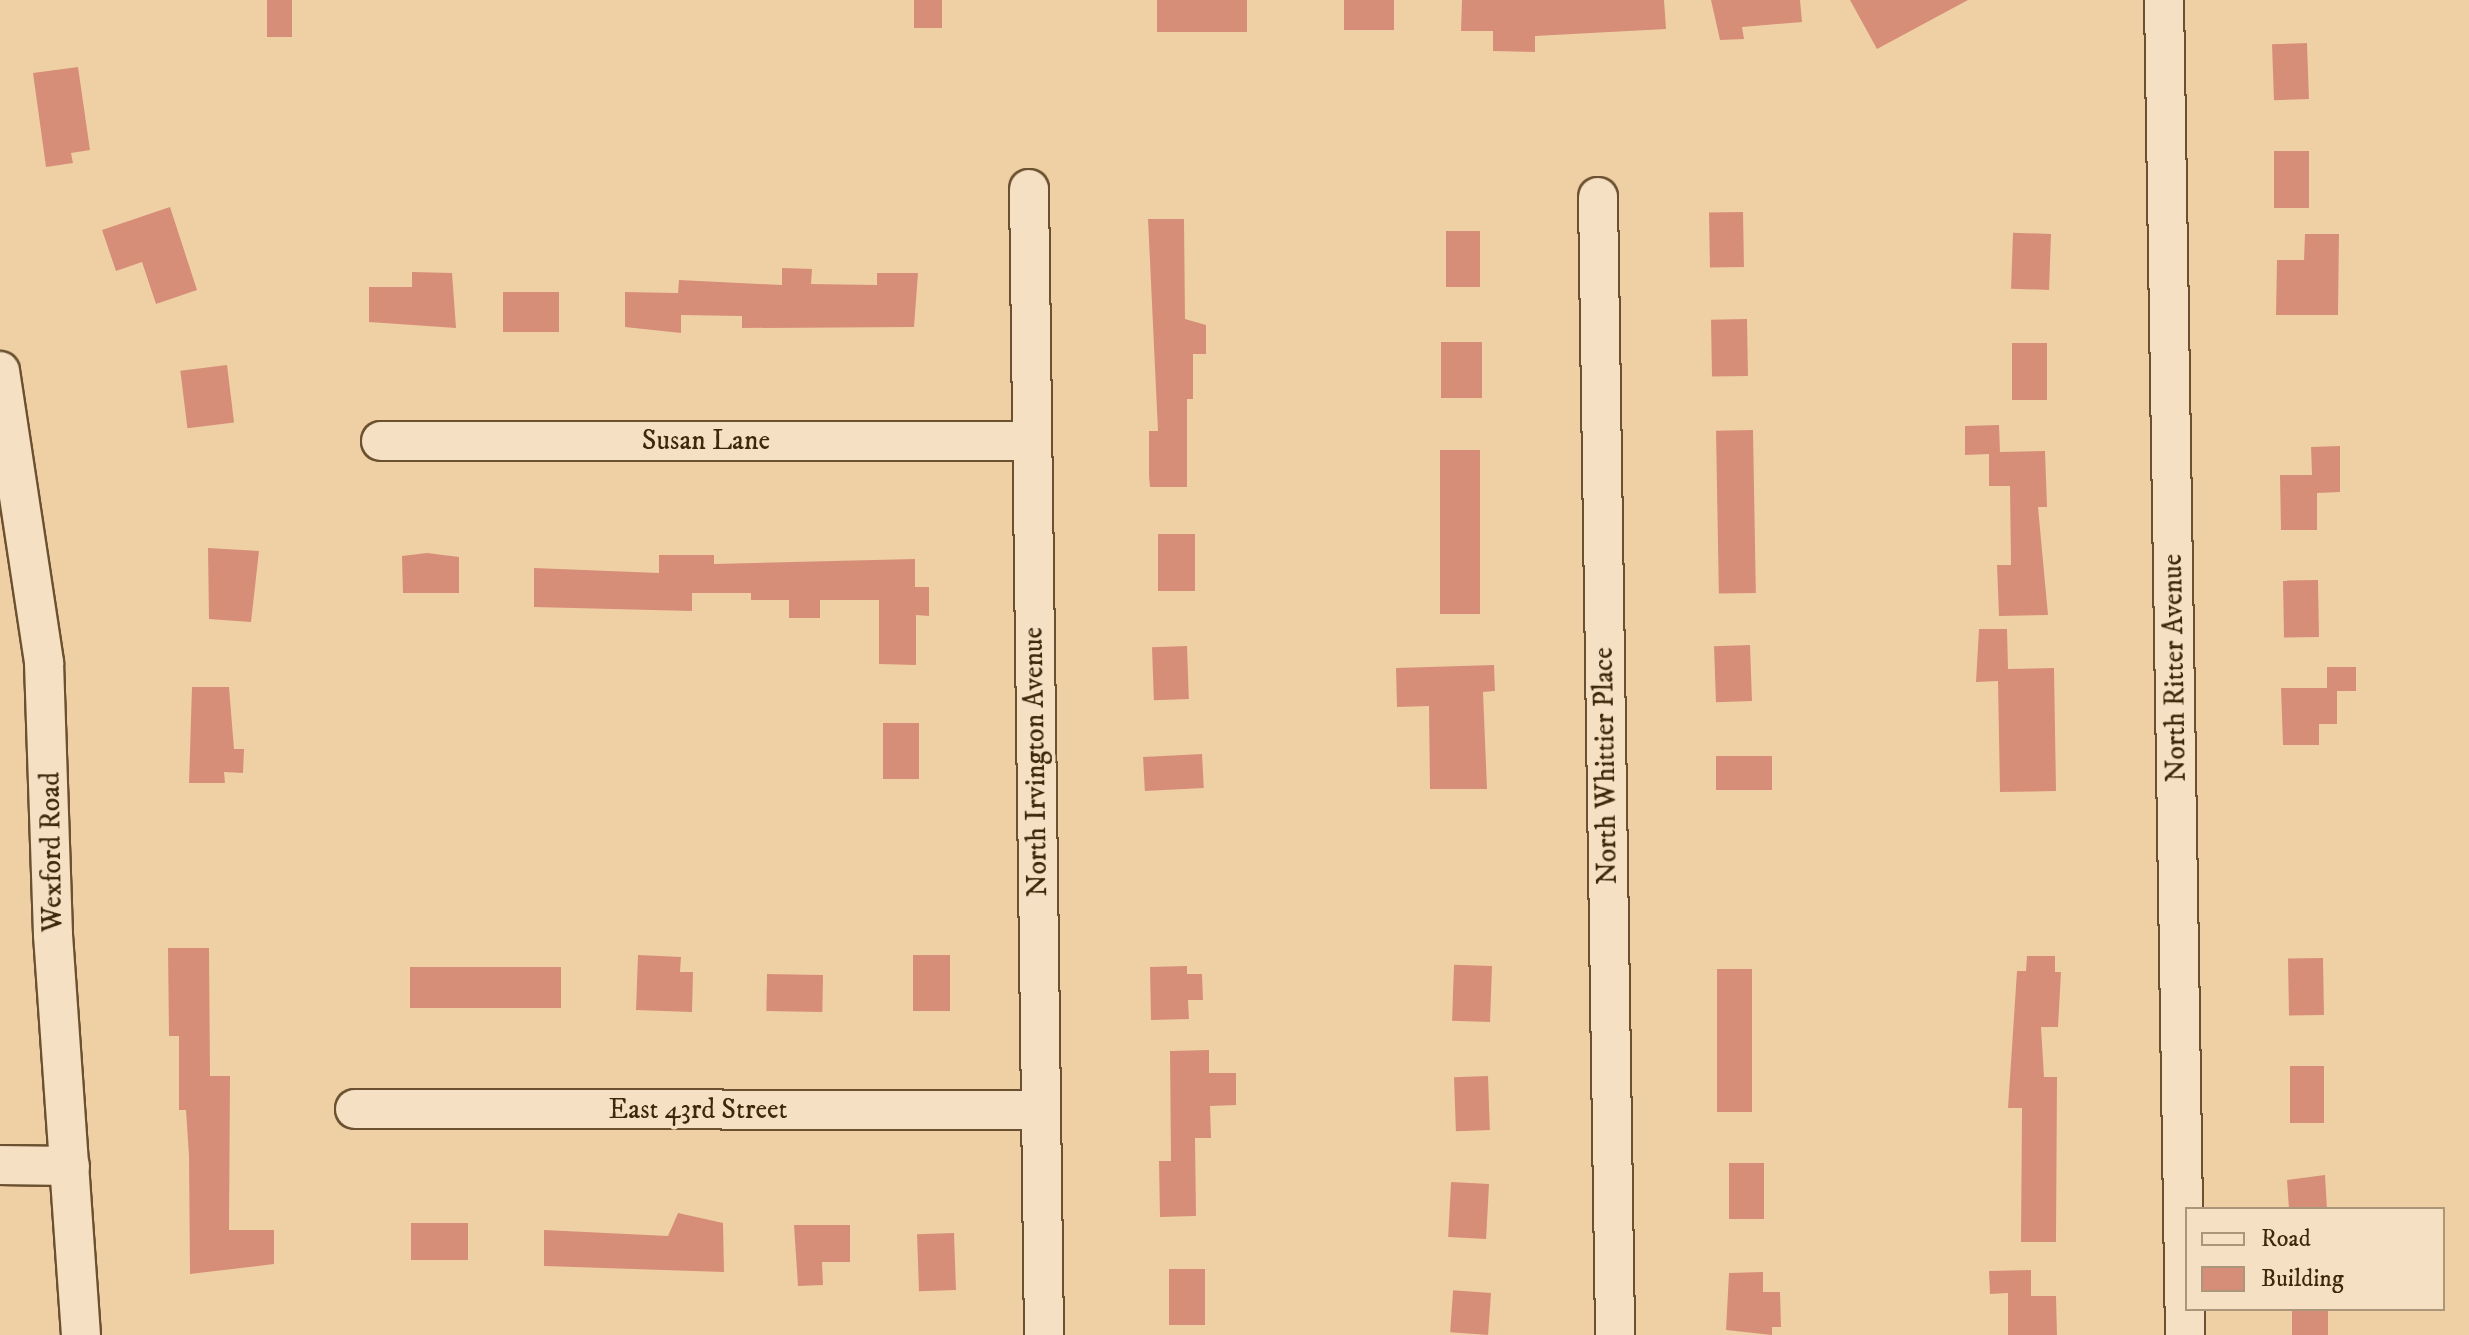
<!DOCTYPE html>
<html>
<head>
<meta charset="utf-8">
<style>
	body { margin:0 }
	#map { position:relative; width:2469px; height:1335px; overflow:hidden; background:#efd0a4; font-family:"IM FELL DW Pica",serif }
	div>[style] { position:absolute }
	.building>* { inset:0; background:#d78e78; transform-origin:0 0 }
	.roads { filter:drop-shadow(2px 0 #6b5130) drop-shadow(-2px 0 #6b5130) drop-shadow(0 2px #6b5130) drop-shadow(0 -2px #6b5130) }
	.minor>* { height:38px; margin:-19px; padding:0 19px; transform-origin:19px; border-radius:19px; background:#f5e0c4 }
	span { translate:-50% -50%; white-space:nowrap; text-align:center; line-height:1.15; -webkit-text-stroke:7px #f5e0c4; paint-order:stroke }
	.street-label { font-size:28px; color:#3f270a }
	.legend { position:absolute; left:2185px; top:1207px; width:260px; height:104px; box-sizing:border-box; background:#f5e0c4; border:2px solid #ac967a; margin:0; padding:10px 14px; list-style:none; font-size:24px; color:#3f270a }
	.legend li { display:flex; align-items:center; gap:16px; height:40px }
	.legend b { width:40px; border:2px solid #ac967a }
</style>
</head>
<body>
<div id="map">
	<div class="building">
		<div style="left:267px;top:0;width:25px;height:37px"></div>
		<div style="left:914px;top:0;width:28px;height:28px"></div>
		<div style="left:1157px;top:0;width:90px;height:32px"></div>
		<div style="left:1344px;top:0;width:50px;height:30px"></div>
		<div style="clip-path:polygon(1462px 0,1664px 0,1666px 29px,1535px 36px,1535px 52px,1493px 51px,1493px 31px,1461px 31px)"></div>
		<div style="clip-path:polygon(1711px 0,1800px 0,1802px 22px,1742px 27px,1744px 39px,1720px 40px)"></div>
		<div style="clip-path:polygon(1850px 0,1968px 0,1877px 49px)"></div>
		<div style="left:2307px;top:43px;width:56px;height:35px;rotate:88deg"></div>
		<div style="clip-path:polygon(78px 67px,90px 150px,71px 153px,73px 163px,46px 167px,33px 73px)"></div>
		<div style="left:2274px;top:151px;width:35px;height:57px"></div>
		<div style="clip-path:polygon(170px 207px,197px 290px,156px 304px,142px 262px,116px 271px,102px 230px)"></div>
		<div style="left:1743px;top:212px;width:55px;height:34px;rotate:89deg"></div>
		<div style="clip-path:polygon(1148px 219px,1184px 219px,1185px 319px,1206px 325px,1206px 354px,1193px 354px,1193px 399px,1187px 399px,1187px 487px,1150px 487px,1149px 476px,1149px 431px,1158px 431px)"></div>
		<div style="left:1480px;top:231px;width:56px;height:34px;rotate:90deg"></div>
		<div style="left:2051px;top:234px;width:56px;height:38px;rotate:92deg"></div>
		<div style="clip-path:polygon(2305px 234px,2339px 234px,2338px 315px,2276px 315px,2277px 260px,2304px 260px)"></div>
		<div style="clip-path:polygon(782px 268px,812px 269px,811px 284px,877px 285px,877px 273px,918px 273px,914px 327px,742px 328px,742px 316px,681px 315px,681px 333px,625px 327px,625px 292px,678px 293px,679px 280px,782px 285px)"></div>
		<div style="clip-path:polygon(412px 272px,452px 273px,456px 328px,369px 322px,369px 287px,412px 287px)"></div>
		<div style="left:503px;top:292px;width:56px;height:40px"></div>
		<div style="left:1747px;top:319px;width:57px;height:36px;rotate:89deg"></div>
		<div style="left:1441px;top:342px;width:41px;height:56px"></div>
		<div style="left:2012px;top:343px;width:35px;height:57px"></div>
		<div style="left:227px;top:365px;width:58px;height:47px;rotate:83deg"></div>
		<div style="clip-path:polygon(1999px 425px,2000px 452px,2045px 451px,2047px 507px,2038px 507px,2048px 615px,1999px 616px,1997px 565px,2011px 565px,2010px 486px,1989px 486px,1989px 454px,1965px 455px,1965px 426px)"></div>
		<div style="left:1753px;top:430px;width:163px;height:37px;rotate:89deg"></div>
		<div style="clip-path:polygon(2340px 446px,2340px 492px,2317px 493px,2317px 530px,2281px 530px,2280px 475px,2312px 475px,2311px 447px)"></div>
		<div style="left:1440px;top:450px;width:40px;height:164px"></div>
		<div style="left:1195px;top:534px;width:57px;height:37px;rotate:90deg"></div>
		<div style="clip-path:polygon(208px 548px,259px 551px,251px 622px,209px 619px)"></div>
		<div style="clip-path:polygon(427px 553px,459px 557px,459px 593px,403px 593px,402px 556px)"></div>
		<div style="clip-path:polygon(659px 555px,714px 555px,714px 564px,915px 559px,915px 587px,929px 587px,929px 616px,916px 615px,916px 665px,879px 664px,879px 600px,820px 600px,820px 618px,789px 618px,789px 600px,751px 600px,751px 593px,692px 593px,692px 611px,534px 607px,534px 568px,659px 573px)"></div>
		<div style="left:2318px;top:580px;width:57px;height:35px;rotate:89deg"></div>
		<div style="clip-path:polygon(1979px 629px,2007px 629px,2008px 669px,2054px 668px,2056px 791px,2000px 792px,1998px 681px,1976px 682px)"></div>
		<div style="left:1750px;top:645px;width:56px;height:36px;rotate:88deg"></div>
		<div style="left:1187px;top:646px;width:53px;height:35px;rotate:88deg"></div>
		<div style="clip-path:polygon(1494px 665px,1495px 691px,1483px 692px,1487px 789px,1430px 789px,1429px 706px,1397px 707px,1396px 668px)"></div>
		<div style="clip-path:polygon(2327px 667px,2356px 667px,2356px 691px,2337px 691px,2337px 724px,2319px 724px,2319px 745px,2283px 745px,2281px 688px,2327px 688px)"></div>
		<div style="clip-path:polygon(192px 687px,229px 687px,234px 749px,244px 749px,243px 773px,224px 772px,225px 783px,189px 783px)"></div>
		<div style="left:883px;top:723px;width:36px;height:56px"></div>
		<div style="left:1202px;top:754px;width:34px;height:59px;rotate:87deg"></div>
		<div style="left:1716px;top:756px;width:56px;height:34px"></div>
		<div style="clip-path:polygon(168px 948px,209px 948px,210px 1076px,230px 1076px,229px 1230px,274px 1230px,274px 1264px,190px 1274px,189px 1156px,186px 1110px,179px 1110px,179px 1036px,169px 1036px)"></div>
		<div style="clip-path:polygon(638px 955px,681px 957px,680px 972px,693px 972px,692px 1012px,636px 1010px)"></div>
		<div style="left:913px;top:955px;width:37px;height:56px"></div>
		<div style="clip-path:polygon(2027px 956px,2055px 956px,2055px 972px,2061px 972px,2058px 1027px,2041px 1027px,2044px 1077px,2057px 1077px,2056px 1242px,2021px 1242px,2022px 1108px,2008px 1108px,2017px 971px,2026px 971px)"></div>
		<div style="left:2323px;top:958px;width:57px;height:35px;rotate:89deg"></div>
		<div style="clip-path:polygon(1187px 966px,1187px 974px,1202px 974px,1203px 1000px,1188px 1000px,1189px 1019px,1151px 1020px,1150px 967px)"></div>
		<div style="left:1492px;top:966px;width:56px;height:38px;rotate:92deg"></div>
		<div style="left:410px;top:967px;width:151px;height:41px"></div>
		<div style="left:1717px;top:969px;width:35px;height:143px"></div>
		<div style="left:767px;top:974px;width:56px;height:37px;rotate:1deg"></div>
		<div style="clip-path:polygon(1209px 1050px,1209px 1073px,1236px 1073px,1236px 1105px,1210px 1106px,1211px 1138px,1195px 1138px,1196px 1216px,1160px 1217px,1159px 1161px,1171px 1161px,1170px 1051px)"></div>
		<div style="left:2324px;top:1066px;width:57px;height:34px;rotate:90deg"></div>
		<div style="left:1488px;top:1076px;width:54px;height:34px;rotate:88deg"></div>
		<div style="left:1729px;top:1163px;width:35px;height:56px"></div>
		<div style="clip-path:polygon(2325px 1175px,2327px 1209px,2289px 1209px,2287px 1180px)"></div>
		<div style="left:1489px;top:1184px;width:55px;height:38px;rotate:93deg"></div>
		<div style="clip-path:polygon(678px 1213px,723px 1223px,724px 1272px,544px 1266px,544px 1230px,668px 1236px)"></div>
		<div style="left:411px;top:1223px;width:57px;height:37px"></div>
		<div style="clip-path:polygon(794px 1225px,850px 1225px,850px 1262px,822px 1262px,823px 1285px,798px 1286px)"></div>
		<div style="left:954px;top:1233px;width:57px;height:37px;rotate:88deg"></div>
		<div style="left:1169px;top:1269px;width:36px;height:56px"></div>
		<div style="clip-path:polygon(2031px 1270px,2031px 1296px,2056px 1296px,2057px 1335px,2008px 1335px,2008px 1293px,1990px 1294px,1989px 1271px)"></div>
		<div style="clip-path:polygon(1763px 1272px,1763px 1292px,1780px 1292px,1781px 1327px,1772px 1327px,1772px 1335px,1726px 1330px,1729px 1273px)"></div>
		<div style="left:1491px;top:1293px;width:42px;height:38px;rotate:94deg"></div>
		<div style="left:2292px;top:1309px;width:36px;height:26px"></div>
	</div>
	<div class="roads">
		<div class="minor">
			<div style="left:2164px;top:0;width:1335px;rotate:89.1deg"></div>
			<div style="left:1029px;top:189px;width:1146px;rotate:89.25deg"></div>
			<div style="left:1598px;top:197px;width:1138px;rotate:89.14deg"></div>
			<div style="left:0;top:371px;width:295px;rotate:81.4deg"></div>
			<div style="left:44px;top:663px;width:272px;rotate:88.1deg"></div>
			<div style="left:53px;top:935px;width:401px;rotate:86deg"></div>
			<div style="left:381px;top:441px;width:651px"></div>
			<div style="left:355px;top:1109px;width:686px;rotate:0.08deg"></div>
			<div style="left:0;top:1165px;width:70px;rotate:0.8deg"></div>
		</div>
	</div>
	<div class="street-label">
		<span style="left:706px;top:441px">Susan Lane</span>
		<span style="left:2175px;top:668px;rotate:-91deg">North Ritter Avenue</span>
		<span style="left:1036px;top:762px;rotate:-91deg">North Irvington Avenue</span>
		<span style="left:1606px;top:766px;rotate:-91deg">North Whittier Place</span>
		<span style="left:52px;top:852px;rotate:-91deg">Wexford Road</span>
		<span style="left:698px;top:1110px">East 43rd Street</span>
	</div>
	<ul class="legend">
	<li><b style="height:10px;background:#f5e0c4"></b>Road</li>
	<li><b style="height:22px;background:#d78e78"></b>Building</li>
	</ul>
</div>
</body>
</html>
